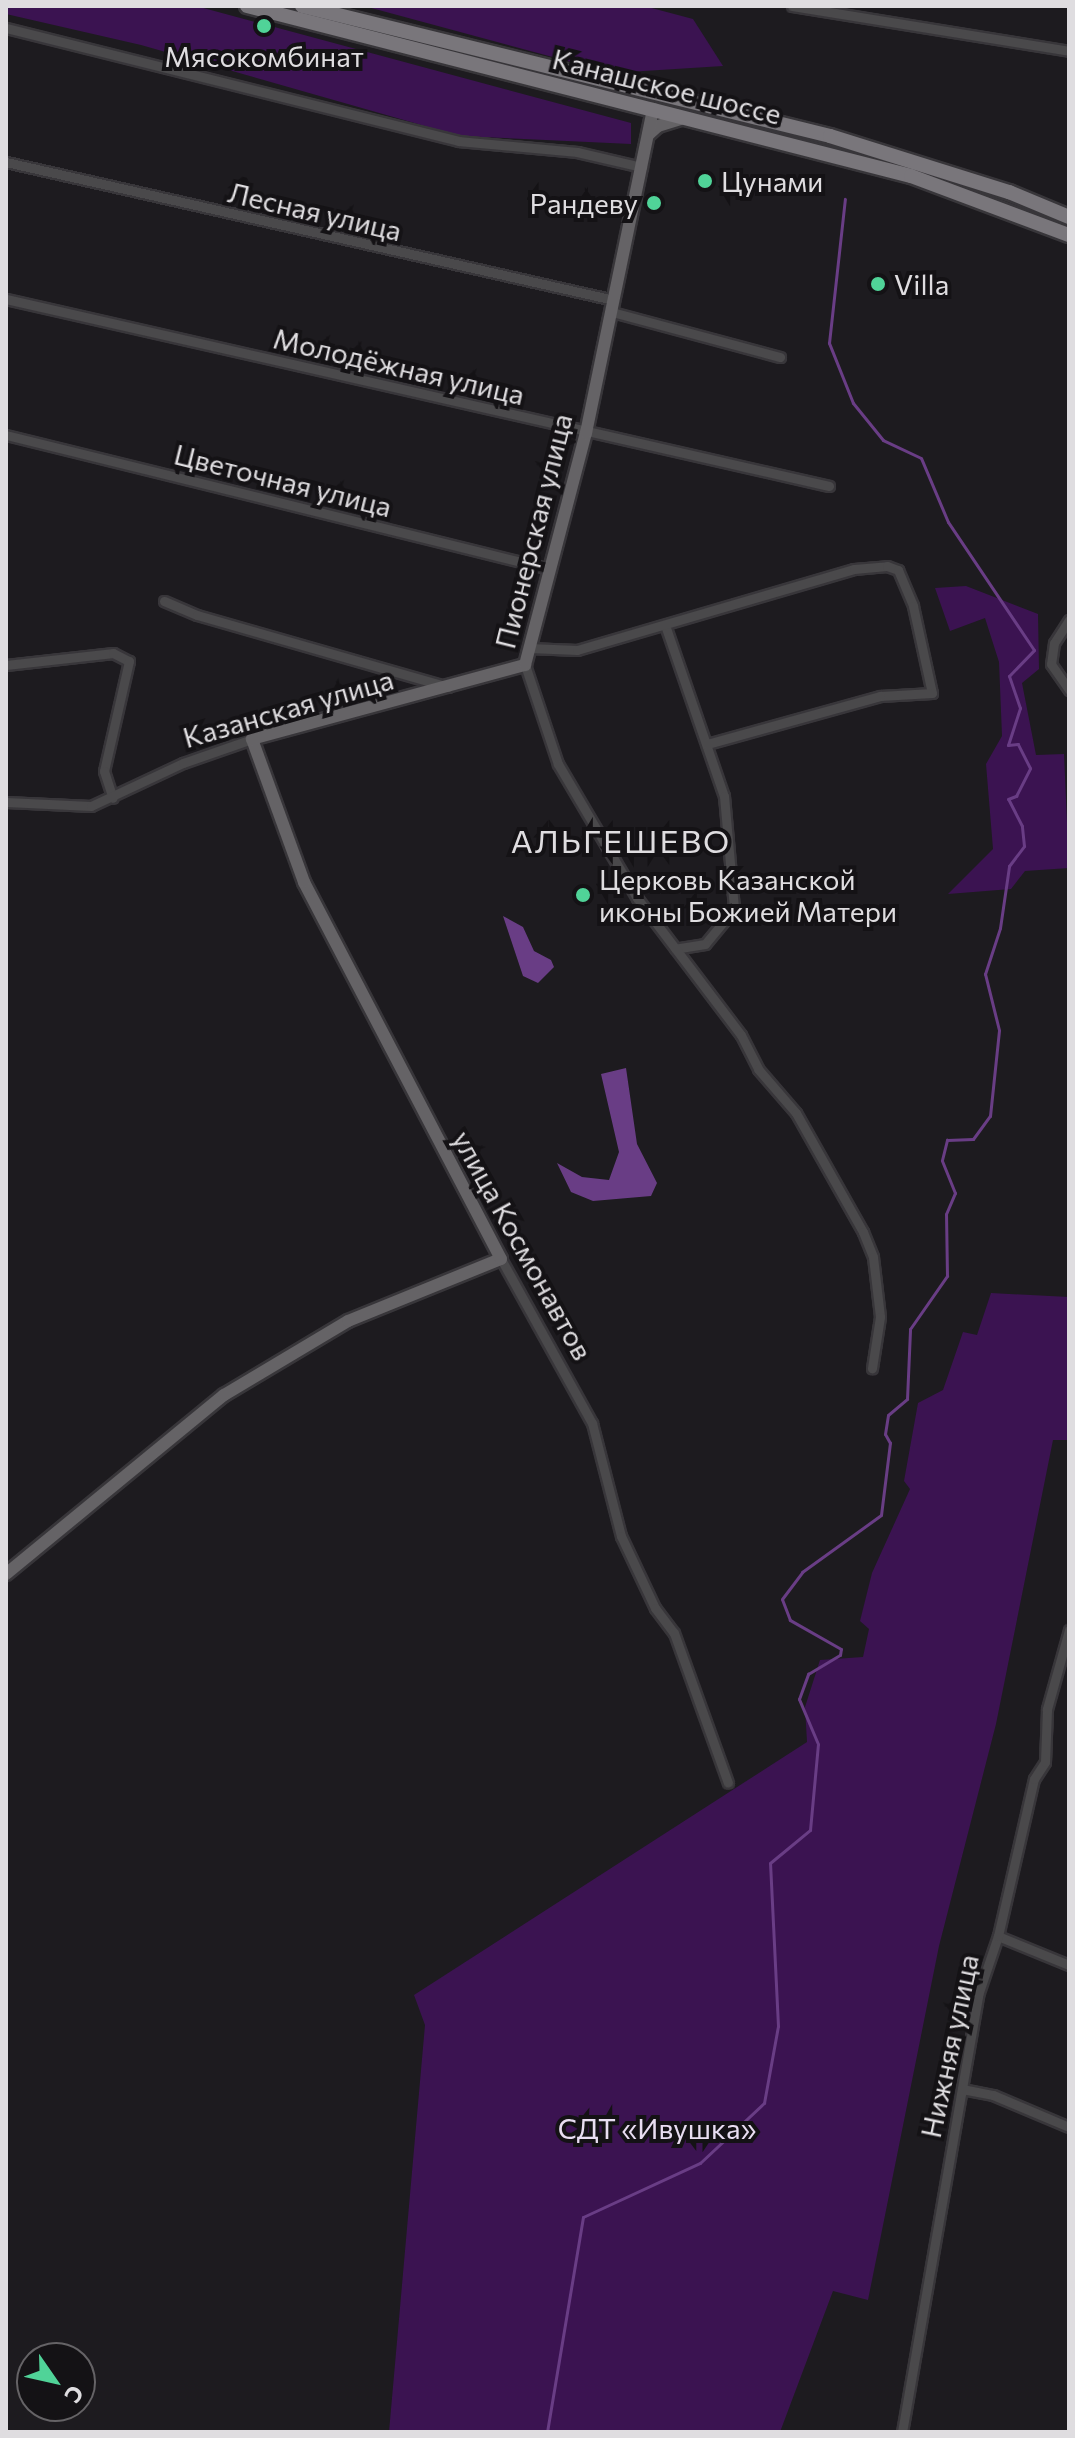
<!DOCTYPE html>
<html>
<head>
<meta charset="utf-8">
<style>
	body { margin:0 }
	#map { position:relative; width:1075px; height:2438px; overflow:hidden; background:#1d1b1f; font-family:Commissioner,sans-serif }
	div>[style] { position:absolute }
	.green>* { inset:0; background:#3b1351 }
	.water>* { inset:0; background:#693d85 }
	.stream>* { height:3px; margin:-1.5px; padding:0 1.5px; transform-origin:1.5px; border-radius:1.5px; background:#693d85 }
	.roads { filter:drop-shadow(2px 0 #38363a) drop-shadow(-2px 0 #38363a) drop-shadow(0 2px #38363a) drop-shadow(0 -2px #38363a) }
	.street>* { height:9px; margin:-4.5px; padding:0 4.5px; transform-origin:4.5px; border-radius:4.5px; background:#4a494b }
	.secondary>* { height:12px; margin:-6px; padding:0 6px; transform-origin:6px; border-radius:6px; background:#656366 }
	.primary>* { height:14px; margin:-7px; padding:0 7px; transform-origin:7px; border-radius:7px; background:#79767b }
	.dots>* { width:22px; height:22px; translate:-50% -50%; box-sizing:border-box; border:4px solid #141215; border-radius:50% }
	span { translate:-50% -50%; white-space:nowrap; text-align:center; line-height:1.15; -webkit-text-stroke:8px #141215; paint-order:stroke }
	.poi-label { font-size:28px; color:#dfdde0 }
	.left { translate:0 -50%; text-align:left }
	.right { translate:-100% -50%; text-align:right }
	.street-label { font-size:28px; color:#dfdde0 }
	.park-label { font-size:28px; color:#e9def2 }
	.quarter-label { font-size:32px; color:#dfdde0; letter-spacing:2px }
	.frame { position:absolute; inset:0; border:8px solid #dfdde0; pointer-events:none }
	.north { position:absolute; left:16px; top:2342px; width:80px; height:80px; box-sizing:border-box; background:#141215; border:2px solid #656366; border-radius:50%; rotate:124deg; font-size:22px; font-weight:700; line-height:32px; text-align:center; color:#dfdde0 }
	.north::after { content:''; display:block; margin:auto; width:28px; height:36px; background:#50d398; clip-path:polygon(50% 0,100% 100%,50% 72%,0 100%) }
</style>
</head>
<body>
<div id="map">
	<div class="green">
		<div style="clip-path:polygon(6px 6px,196px 6px,631px 123px,631px 144px,460px 136px,141px 45px,6px 14px)"></div>
		<div style="clip-path:polygon(364px 6px,644px 6px,693px 19px,723px 66px,612px 73px)"></div>
		<div style="clip-path:polygon(966px 586px,1038px 614px,1039px 669px,1022px 683px,1036px 755px,1064px 754px,1069px 868px,1025px 871px,1011px 889px,948px 894px,993px 849px,986px 764px,1002px 736px,999px 662px,985px 618px,950px 631px,935px 588px)"></div>
		<div style="clip-path:polygon(991px 1293px,1069px 1297px,1069px 1440px,1053px 1440px,996px 1724px,939px 1946px,868px 2300px,833px 2291px,780px 2432px,389px 2432px,425px 2025px,414px 1995px,807px 1742px,805px 1707px,820px 1660px,863px 1657px,869px 1629px,860px 1621px,872px 1573px,910px 1489px,904px 1481px,918px 1403px,943px 1390px,963px 1332px,977px 1335px)"></div>
	</div>
	<div class="water">
		<div style="clip-path:polygon(503px 916px,523px 927px,534px 951px,551px 960px,554px 967px,538px 983px,523px 976px)"></div>
		<div style="clip-path:polygon(626px 1068px,637px 1144px,657px 1183px,651px 1196px,593px 1201px,571px 1192px,557px 1163px,582px 1177px,609px 1180px,619px 1152px,601px 1074px)"></div>
	</div>
	<div class="stream">
		<div style="left:547px;top:2432px;width:218px;rotate:-80.5deg"></div>
		<div style="left:583px;top:2217px;width:129px;rotate:-24.8deg"></div>
		<div style="left:700px;top:2163px;width:88px;rotate:-43.2deg"></div>
		<div style="left:764px;top:2103px;width:78px;rotate:-79.7deg"></div>
		<div style="left:778px;top:2026px;width:163px;rotate:-92.8deg"></div>
		<div style="left:770px;top:1863px;width:52px;rotate:-39.5deg"></div>
		<div style="left:810px;top:1830px;width:86px;rotate:-84.7deg"></div>
		<div style="left:818px;top:1744px;width:49px;rotate:-112.9deg"></div>
		<div style="left:799px;top:1699px;width:27px;rotate:-70deg"></div>
		<div style="left:808px;top:1674px;width:37px;rotate:-31deg"></div>
		<div style="left:840px;top:1655px;width:6px;rotate:-81deg"></div>
		<div style="left:841px;top:1649px;width:59px;rotate:-150.4deg"></div>
		<div style="left:790px;top:1620px;width:22px;rotate:-111deg"></div>
		<div style="left:782px;top:1599px;width:34px;rotate:-53deg"></div>
		<div style="left:802px;top:1572px;width:97px;rotate:-35.8deg"></div>
		<div style="left:881px;top:1515px;width:73px;rotate:-82.9deg"></div>
		<div style="left:890px;top:1443px;width:10px;rotate:-119deg"></div>
		<div style="left:885px;top:1434px;width:19px;rotate:-81deg"></div>
		<div style="left:888px;top:1415px;width:25px;rotate:-40deg"></div>
		<div style="left:907px;top:1399px;width:70px;rotate:-87.5deg"></div>
		<div style="left:910px;top:1329px;width:65px;rotate:-55.1deg"></div>
		<div style="left:947px;top:1276px;width:62px;rotate:-90.9deg"></div>
		<div style="left:946px;top:1214px;width:23px;rotate:-67deg"></div>
		<div style="left:955px;top:1193px;width:35px;rotate:-112deg"></div>
		<div style="left:942px;top:1160px;width:21px;rotate:-76deg"></div>
		<div style="left:947px;top:1140px;width:26px;rotate:-2deg"></div>
		<div style="left:973px;top:1139px;width:29px;rotate:-54deg"></div>
		<div style="left:990px;top:1116px;width:86px;rotate:-84deg"></div>
		<div style="left:999px;top:1030px;width:58px;rotate:-104deg"></div>
		<div style="left:985px;top:974px;width:48px;rotate:-71.9deg"></div>
		<div style="left:1000px;top:928px;width:63px;rotate:-81.7deg"></div>
		<div style="left:1009px;top:866px;width:25px;rotate:-53deg"></div>
		<div style="left:1024px;top:846px;width:20px;rotate:-96deg"></div>
		<div style="left:1022px;top:826px;width:30px;rotate:-117deg"></div>
		<div style="left:1008px;top:799px;width:9px;rotate:-21deg"></div>
		<div style="left:1016px;top:796px;width:31px;rotate:-63deg"></div>
		<div style="left:1030px;top:768px;width:27px;rotate:-117deg"></div>
		<div style="left:1018px;top:744px;width:10px;rotate:174deg"></div>
		<div style="left:1008px;top:745px;width:39px;rotate:-72deg"></div>
		<div style="left:1020px;top:708px;width:34px;rotate:-109deg"></div>
		<div style="left:1009px;top:676px;width:36px;rotate:-46deg"></div>
		<div style="left:1034px;top:650px;width:154px;rotate:-123.9deg"></div>
		<div style="left:948px;top:522px;width:69px;rotate:-112.9deg"></div>
		<div style="left:921px;top:458px;width:42px;rotate:-154.7deg"></div>
		<div style="left:883px;top:440px;width:48px;rotate:-129deg"></div>
		<div style="left:853px;top:403px;width:65px;rotate:-111.8deg"></div>
		<div style="left:829px;top:343px;width:145px;rotate:-83.7deg"></div>
	</div>
	<div class="roads">
		<div class="street">
			<div style="left:792px;top:6px;width:281px;rotate:9.2deg"></div>
			<div style="left:6px;top:28px;width:466px;rotate:14deg"></div>
			<div style="left:458px;top:141px;width:120px;rotate:5.3deg"></div>
			<div style="left:577px;top:152px;width:67px;rotate:13deg"></div>
			<div style="left:6px;top:162px;width:623px;rotate:12.79deg"></div>
			<div style="left:6px;top:299px;width:844px;rotate:12.8deg"></div>
			<div style="left:612px;top:312px;width:174px;rotate:15deg"></div>
			<div style="left:6px;top:435px;width:560px;rotate:13.84deg"></div>
			<div style="left:164px;top:601px;width:36px;rotate:23deg"></div>
			<div style="left:197px;top:615px;width:261px;rotate:16deg"></div>
			<div style="left:1069px;top:620px;width:27px;rotate:123deg"></div>
			<div style="left:1054px;top:643px;width:21px;rotate:98deg"></div>
			<div style="left:1051px;top:664px;width:32px;rotate:55deg"></div>
			<div style="left:665px;top:625px;width:181px;rotate:71deg"></div>
			<div style="left:724px;top:796px;width:113px;rotate:84.9deg"></div>
			<div style="left:734px;top:909px;width:45px;rotate:129.6deg"></div>
			<div style="left:705px;top:944px;width:30px;rotate:171deg"></div>
			<div style="left:529px;top:648px;width:48px;rotate:2.4deg"></div>
			<div style="left:577px;top:650px;width:289px;rotate:-16.3deg"></div>
			<div style="left:854px;top:569px;width:33px;rotate:-5deg"></div>
			<div style="left:887px;top:566px;width:12px;rotate:20deg"></div>
			<div style="left:898px;top:570px;width:39px;rotate:67deg"></div>
			<div style="left:913px;top:606px;width:89px;rotate:77.7deg"></div>
			<div style="left:932px;top:693px;width:52px;rotate:176.7deg"></div>
			<div style="left:880px;top:696px;width:180px;rotate:164.5deg"></div>
			<div style="left:6px;top:665px;width:108px;rotate:-6.4deg"></div>
			<div style="left:113px;top:653px;width:18px;rotate:27deg"></div>
			<div style="left:129px;top:661px;width:113px;rotate:102.8deg"></div>
			<div style="left:104px;top:771px;width:28px;rotate:72deg"></div>
			<div style="left:525px;top:665px;width:104px;rotate:71.6deg"></div>
			<div style="left:558px;top:764px;width:156px;rotate:59.5deg"></div>
			<div style="left:637px;top:898px;width:172px;rotate:52.8deg"></div>
			<div style="left:741px;top:1035px;width:38px;rotate:63deg"></div>
			<div style="left:758px;top:1069px;width:58px;rotate:49.2deg"></div>
			<div style="left:796px;top:1113px;width:137px;rotate:60.6deg"></div>
			<div style="left:863px;top:1232px;width:27px;rotate:68deg"></div>
			<div style="left:873px;top:1257px;width:60px;rotate:83.3deg"></div>
			<div style="left:880px;top:1317px;width:52px;rotate:98.9deg"></div>
			<div style="left:6px;top:802px;width:85px;rotate:2.7deg"></div>
			<div style="left:91px;top:806px;width:102px;rotate:-25.1deg"></div>
			<div style="left:183px;top:763px;width:73px;rotate:-19.2deg"></div>
			<div style="left:501px;top:1259px;width:188px;rotate:61deg"></div>
			<div style="left:592px;top:1423px;width:117px;rotate:75.6deg"></div>
			<div style="left:621px;top:1536px;width:80px;rotate:64.7deg"></div>
			<div style="left:655px;top:1608px;width:31px;rotate:53deg"></div>
			<div style="left:674px;top:1633px;width:159px;rotate:70.2deg"></div>
			<div style="left:998px;top:1936px;width:77px;rotate:22.2deg"></div>
			<div style="left:962px;top:2089px;width:32px;rotate:11deg"></div>
			<div style="left:993px;top:2095px;width:82px;rotate:22.8deg"></div>
			<div style="left:902px;top:2432px;width:444px;rotate:-80.1deg"></div>
			<div style="left:978px;top:1995px;width:62px;rotate:-71.3deg"></div>
			<div style="left:998px;top:1936px;width:161px;rotate:-77.1deg"></div>
			<div style="left:1034px;top:1779px;width:20px;rotate:-57deg"></div>
			<div style="left:1045px;top:1762px;width:53px;rotate:-87.8deg"></div>
			<div style="left:1047px;top:1709px;width:82px;rotate:-74.4deg"></div>
		</div>
		<div class="secondary">
			<div style="left:648px;top:135px;width:13px;rotate:-42deg"></div>
			<div style="left:658px;top:126px;width:27px;rotate:-17deg"></div>
			<div style="left:6px;top:1574px;width:282px;rotate:-39.4deg"></div>
			<div style="left:224px;top:1395px;width:144px;rotate:-30.8deg"></div>
			<div style="left:348px;top:1321px;width:165px;rotate:-22.1deg"></div>
			<div style="left:501px;top:1259px;width:425px;rotate:-117.6deg"></div>
			<div style="left:304px;top:882px;width:152px;rotate:-110deg"></div>
			<div style="left:252px;top:739px;width:283px;rotate:-15.2deg"></div>
			<div style="left:525px;top:665px;width:240px;rotate:-75.3deg"></div>
			<div style="left:586px;top:433px;width:331px;rotate:-78.3deg"></div>
		</div>
		<div class="primary">
			<div style="left:247px;top:6px;width:685px;rotate:14.36deg"></div>
			<div style="left:911px;top:176px;width:169px;rotate:20.5deg"></div>
			<div style="left:302px;top:6px;width:544px;rotate:13.83deg"></div>
			<div style="left:830px;top:136px;width:188px;rotate:17.4deg"></div>
			<div style="left:1009px;top:192px;width:65px;rotate:22.6deg"></div>
		</div>
	</div>
	<div class="dots">
		<div style="left:264px;top:26px;background:#50d398"></div>
		<div style="left:705px;top:181px;background:#50d398"></div>
		<div style="left:654px;top:203px;background:#50d398"></div>
		<div style="left:878px;top:284px;background:#50d398"></div>
		<div style="left:583px;top:895px;background:#50d398"></div>
	</div>
	<div class="poi-label">
		<span style="left:264px;top:56px">Мясокомбинат</span>
		<span class="left" style="left:721px;top:181px">Цунами</span>
		<span class="right" style="left:638px;top:203px">Рандеву</span>
		<span class="left" style="left:894px;top:284px">Villa</span>
		<span class="left" style="left:599px;top:895px">Церковь Казанской<br>иконы Божией Матери</span>
	</div>
	<div class="street-label">
		<span style="left:667px;top:86px;rotate:14deg">Канашское шоссе</span>
		<span style="left:315px;top:211px;rotate:13deg">Лесная улица</span>
		<span style="left:399px;top:366px;rotate:13deg">Молодёжная улица</span>
		<span style="left:283px;top:480px;rotate:14deg">Цветочная улица</span>
		<span style="left:533px;top:531px;rotate:-76deg">Пионерская улица</span>
		<span style="left:288px;top:708px;rotate:-16deg">Казанская улица</span>
		<span style="left:523px;top:1245px;rotate:61deg">улица Космонавтов</span>
		<span style="left:949px;top:2046px;rotate:-78deg">Нижняя улица</span>
	</div>
	<div class="park-label">
		<span style="left:657px;top:2128px">СДТ «Ивушка»</span>
	</div>
	<div class="quarter-label">
		<span style="left:621px;top:840px">АЛЬГЕШЕВО</span>
	</div>
	<div class="frame"></div>
	<div class="north">С</div>
</div>
</body>
</html>
